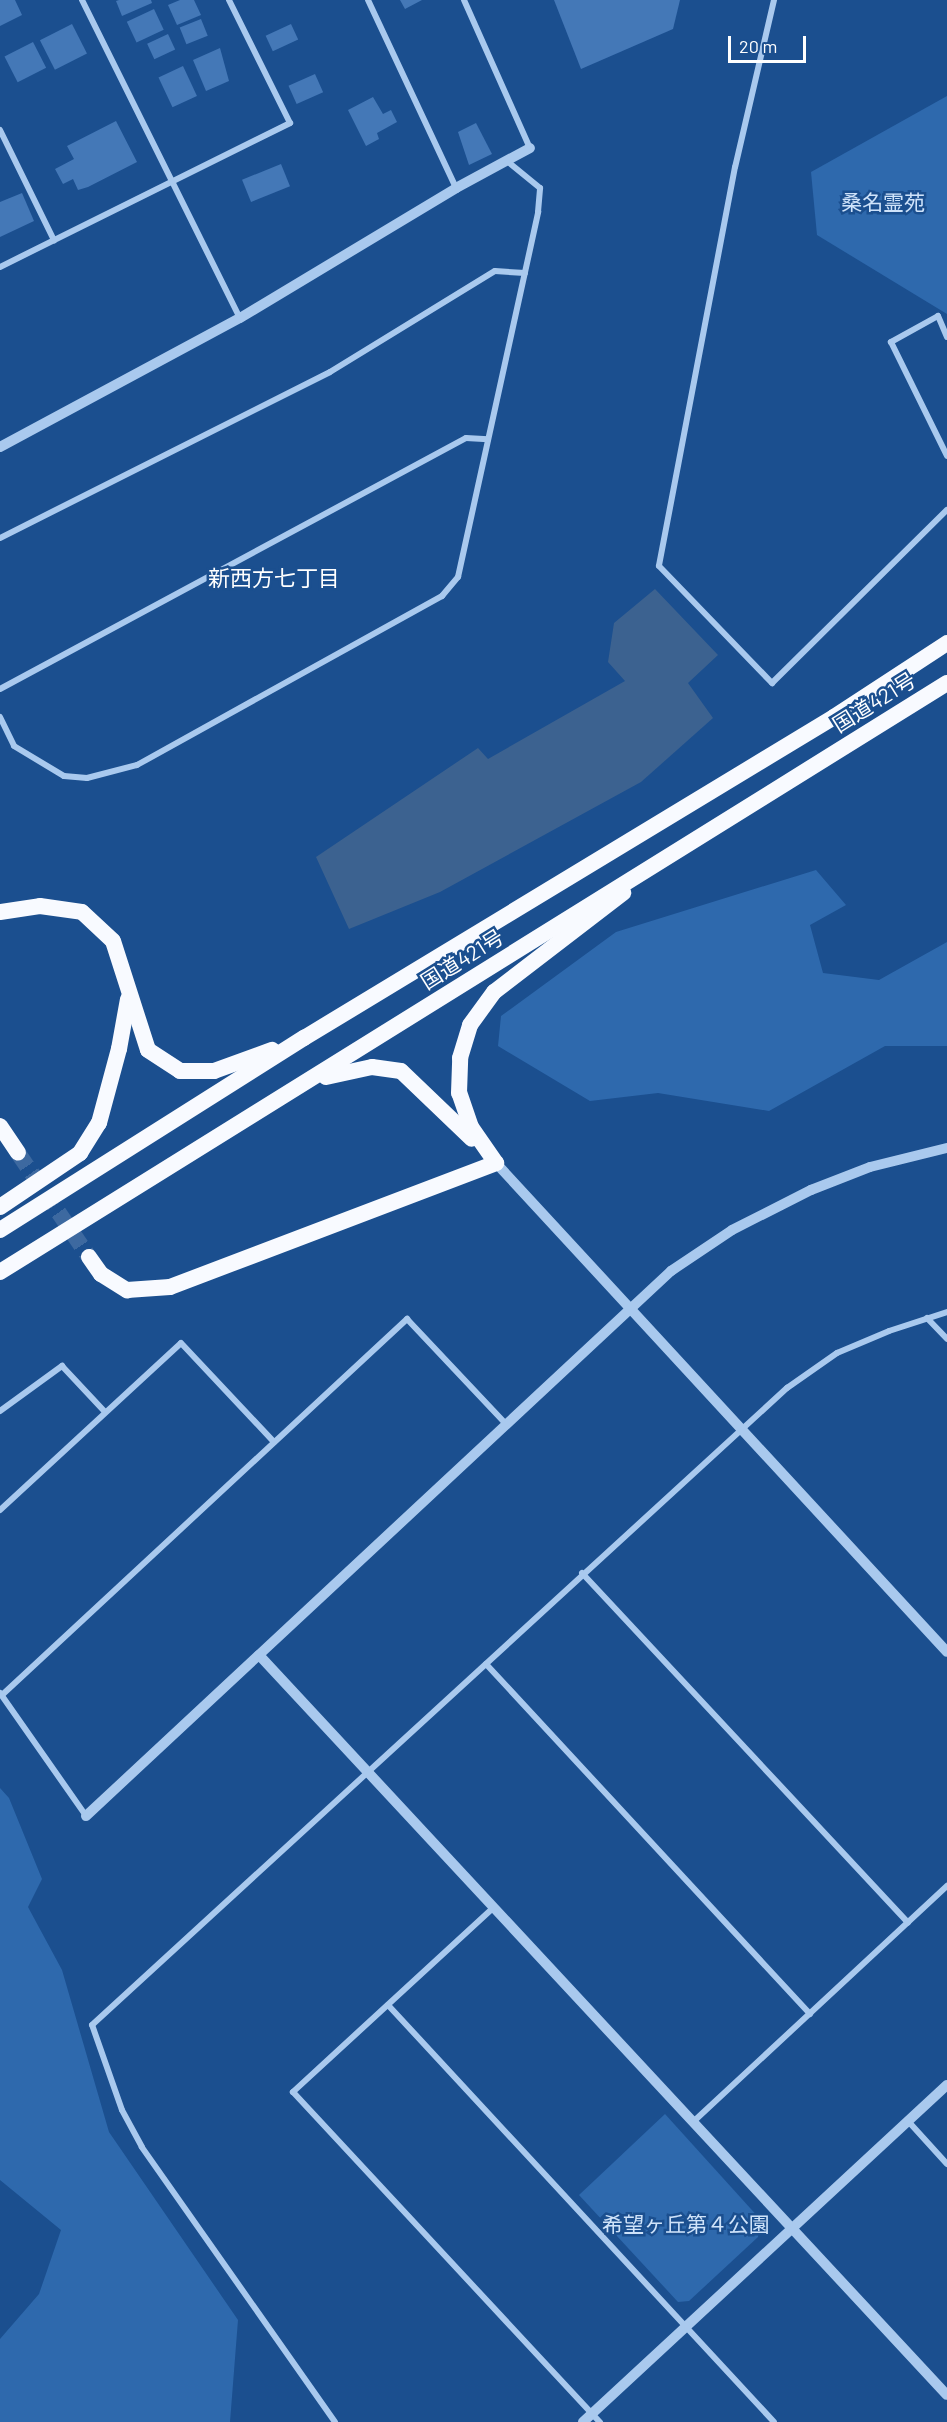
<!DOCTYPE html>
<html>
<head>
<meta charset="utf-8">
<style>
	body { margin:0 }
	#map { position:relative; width:947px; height:2422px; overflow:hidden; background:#1b4f8f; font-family:Barlow,"Noto Sans JP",sans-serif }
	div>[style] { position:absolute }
	.green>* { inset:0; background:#2e69ad }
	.water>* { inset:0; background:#3c6290 }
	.building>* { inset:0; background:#4478b7; transform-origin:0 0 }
	.trunk-tunnel>* { height:16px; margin-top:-8px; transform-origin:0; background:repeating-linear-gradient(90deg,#3d69a0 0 16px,transparent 0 24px) }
	.minor>* { height:6px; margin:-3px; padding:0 3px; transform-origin:3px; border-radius:3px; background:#a9c9ee }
	.tertiary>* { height:10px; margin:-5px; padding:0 5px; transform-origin:5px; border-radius:5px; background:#a9c9ee }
	.trunk>* { height:16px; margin:-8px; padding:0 8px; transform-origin:8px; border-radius:8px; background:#f8faff }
	span { translate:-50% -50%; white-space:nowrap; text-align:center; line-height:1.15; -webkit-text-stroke:5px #1b4f8f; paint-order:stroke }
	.park-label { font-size:21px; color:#cfe3fa }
	.street-label { font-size:21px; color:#fff }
	.neighbourhood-label { font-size:22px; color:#fff }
	.scale { position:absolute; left:728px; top:36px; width:78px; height:27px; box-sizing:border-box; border:3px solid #fff; border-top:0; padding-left:8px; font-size:18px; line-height:21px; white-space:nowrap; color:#fff; -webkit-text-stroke:4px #1b4f8f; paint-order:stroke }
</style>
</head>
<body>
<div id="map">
	<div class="green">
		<div style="clip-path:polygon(947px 96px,947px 314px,817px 235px,811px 172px)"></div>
		<div style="clip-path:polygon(816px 870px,846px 905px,810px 925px,823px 973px,879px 980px,947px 942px,947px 1046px,885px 1046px,769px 1111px,658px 1093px,590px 1101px,498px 1046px,501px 1016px,616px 932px)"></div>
		<div style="clip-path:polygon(0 1788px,9px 1798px,42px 1879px,28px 1907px,62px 1970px,109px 2132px,238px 2320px,230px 2422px,0 2422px,0 2339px,39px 2294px,61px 2230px,0 2180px)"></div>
		<div style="clip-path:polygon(665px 2114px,760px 2219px,758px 2237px,689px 2301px,678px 2302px,579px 2195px)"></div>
	</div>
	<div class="water">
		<div style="clip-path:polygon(655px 589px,718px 655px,688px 683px,713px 718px,641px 782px,440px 892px,349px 929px,316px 857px,478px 748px,488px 759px,625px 681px,608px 662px,614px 623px)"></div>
	</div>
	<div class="building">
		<div style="clip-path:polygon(0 0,15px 0,22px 15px,0 26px)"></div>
		<div style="clip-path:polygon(119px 0,151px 0,152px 3px,122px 16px,116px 1px)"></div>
		<div style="clip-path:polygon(180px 0,194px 0,201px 15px,177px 25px,168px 5px)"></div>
		<div style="clip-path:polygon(400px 0,422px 0,405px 9px)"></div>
		<div style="clip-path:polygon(554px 0,680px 0,673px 29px,581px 69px)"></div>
		<div style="left:154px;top:9px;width:23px;height:30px;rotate:65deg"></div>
		<div style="left:201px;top:19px;width:18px;height:23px;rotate:68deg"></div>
		<div style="left:72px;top:24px;width:33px;height:36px;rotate:63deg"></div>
		<div style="left:291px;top:24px;width:17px;height:28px;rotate:65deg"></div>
		<div style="left:168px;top:34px;width:17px;height:23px;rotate:65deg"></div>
		<div style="left:33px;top:42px;width:29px;height:32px;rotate:63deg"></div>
		<div style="clip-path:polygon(220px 48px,229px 81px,206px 91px,193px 60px)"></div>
		<div style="left:183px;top:66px;width:33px;height:27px;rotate:65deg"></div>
		<div style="left:315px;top:74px;width:20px;height:29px;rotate:66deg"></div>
		<div style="clip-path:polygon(373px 97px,383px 114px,391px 110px,397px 122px,377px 133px,379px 139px,366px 146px,348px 110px)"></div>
		<div style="clip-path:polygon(116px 121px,137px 162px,88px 187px,78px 190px,73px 179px,63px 184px,55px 169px,74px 159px,67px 146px)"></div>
		<div style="clip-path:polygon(476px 123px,492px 154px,469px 165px,458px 132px)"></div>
		<div style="left:281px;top:164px;width:24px;height:42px;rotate:68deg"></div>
		<div style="clip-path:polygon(22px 193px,34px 221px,0 237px,0 202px)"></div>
	</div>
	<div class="trunk-tunnel">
		<div style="left:18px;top:1153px;width:126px;rotate:55.7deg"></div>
	</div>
	<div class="minor">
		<div style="left:82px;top:0;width:355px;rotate:63.6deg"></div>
		<div style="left:368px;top:0;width:208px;rotate:64.9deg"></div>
		<div style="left:464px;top:0;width:162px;rotate:66deg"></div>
		<div style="left:774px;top:0;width:171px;rotate:103.1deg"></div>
		<div style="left:735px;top:167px;width:406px;rotate:100.8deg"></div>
		<div style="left:659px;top:566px;width:163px;rotate:46deg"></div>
		<div style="left:772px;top:683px;width:246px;rotate:-44.7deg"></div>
		<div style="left:0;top:130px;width:123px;rotate:63.9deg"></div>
		<div style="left:0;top:267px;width:324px;rotate:-26.4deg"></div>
		<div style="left:290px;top:123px;width:137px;rotate:-116.4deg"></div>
		<div style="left:947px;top:337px;width:23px;rotate:-113deg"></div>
		<div style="left:938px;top:316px;width:54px;rotate:151deg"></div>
		<div style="left:891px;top:342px;width:127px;rotate:63.8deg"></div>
		<div style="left:0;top:538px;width:369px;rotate:-26.7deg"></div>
		<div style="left:330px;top:372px;width:193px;rotate:-31.5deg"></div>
		<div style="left:495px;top:271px;width:30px;rotate:4deg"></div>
		<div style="left:0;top:689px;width:529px;rotate:-28.31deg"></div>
		<div style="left:466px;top:438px;width:22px;rotate:3deg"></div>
		<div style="left:0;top:717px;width:32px;rotate:64deg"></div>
		<div style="left:14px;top:746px;width:58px;rotate:31deg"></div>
		<div style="left:64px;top:776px;width:23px;rotate:5deg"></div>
		<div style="left:87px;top:778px;width:52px;rotate:-14.6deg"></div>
		<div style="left:137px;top:765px;width:349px;rotate:-29deg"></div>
		<div style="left:442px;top:596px;width:25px;rotate:-50deg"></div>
		<div style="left:458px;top:577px;width:374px;rotate:-77.6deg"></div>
		<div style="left:538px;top:212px;width:24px;rotate:-85deg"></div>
		<div style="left:540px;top:188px;width:43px;rotate:-140.7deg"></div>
		<div style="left:927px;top:1318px;width:29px;rotate:46deg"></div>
		<div style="left:0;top:1411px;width:77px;rotate:-36deg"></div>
		<div style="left:62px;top:1366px;width:63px;rotate:46.9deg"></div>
		<div style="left:0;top:1510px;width:246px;rotate:-42.7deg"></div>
		<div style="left:181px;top:1343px;width:136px;rotate:46.8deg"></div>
		<div style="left:582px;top:1573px;width:478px;rotate:47deg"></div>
		<div style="left:486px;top:1664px;width:477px;rotate:47.2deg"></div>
		<div style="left:0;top:1693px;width:150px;rotate:55deg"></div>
		<div style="left:2px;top:1695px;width:553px;rotate:-42.87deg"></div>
		<div style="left:407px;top:1319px;width:146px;rotate:46.7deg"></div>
		<div style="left:493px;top:1908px;width:272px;rotate:137.4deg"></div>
		<div style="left:293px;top:2092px;width:451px;rotate:47.1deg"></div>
		<div style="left:388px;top:2005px;width:568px;rotate:47.21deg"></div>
		<div style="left:908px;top:2121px;width:58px;rotate:47.8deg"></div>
		<div style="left:693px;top:2122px;width:347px;rotate:-42.9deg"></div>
		<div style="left:335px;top:2422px;width:336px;rotate:-125.1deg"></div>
		<div style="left:142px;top:2147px;width:42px;rotate:-118.4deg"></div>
		<div style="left:122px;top:2110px;width:90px;rotate:-109.4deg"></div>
		<div style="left:92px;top:2025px;width:943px;rotate:-42.51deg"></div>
		<div style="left:787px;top:1388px;width:61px;rotate:-35deg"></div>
		<div style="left:837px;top:1353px;width:56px;rotate:-22.9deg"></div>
		<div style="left:889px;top:1331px;width:61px;rotate:-18.1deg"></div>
	</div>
	<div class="tertiary">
		<div style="left:0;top:447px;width:272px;rotate:-28.3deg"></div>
		<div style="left:240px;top:318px;width:252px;rotate:-31deg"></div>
		<div style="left:456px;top:188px;width:84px;rotate:-28.4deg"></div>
		<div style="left:496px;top:1163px;width:665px;rotate:47.31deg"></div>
		<div style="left:259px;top:1655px;width:1010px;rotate:47.09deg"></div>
		<div style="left:86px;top:1816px;width:800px;rotate:-42.97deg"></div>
		<div style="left:671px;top:1271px;width:73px;rotate:-33.9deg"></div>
		<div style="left:732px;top:1230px;width:89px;rotate:-26.9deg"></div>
		<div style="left:811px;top:1190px;width:63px;rotate:-21.3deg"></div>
		<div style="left:870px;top:1167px;width:79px;rotate:-13.9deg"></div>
		<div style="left:583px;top:2422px;width:496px;rotate:-42.8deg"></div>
	</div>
	<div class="trunk">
		<div style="left:0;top:912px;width:40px;rotate:-8.5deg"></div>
		<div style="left:40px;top:906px;width:42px;rotate:8.1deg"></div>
		<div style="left:82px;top:912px;width:42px;rotate:43.1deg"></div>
		<div style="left:113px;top:941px;width:114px;rotate:72.2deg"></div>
		<div style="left:148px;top:1050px;width:38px;rotate:33deg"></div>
		<div style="left:180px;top:1071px;width:34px"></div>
		<div style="left:214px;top:1071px;width:62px;rotate:-19.9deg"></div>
		<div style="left:326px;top:1077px;width:47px;rotate:-12.3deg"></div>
		<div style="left:372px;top:1067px;width:29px;rotate:8deg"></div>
		<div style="left:401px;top:1071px;width:98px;rotate:43.8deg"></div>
		<div style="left:0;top:1126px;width:32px;rotate:56deg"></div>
		<div style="left:496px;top:1163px;width:44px;rotate:-124.8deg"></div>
		<div style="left:471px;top:1127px;width:36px;rotate:-109deg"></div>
		<div style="left:459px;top:1093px;width:35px;rotate:-88deg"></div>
		<div style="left:460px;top:1058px;width:34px;rotate:-73deg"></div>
		<div style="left:470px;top:1025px;width:41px;rotate:-54deg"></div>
		<div style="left:494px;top:992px;width:163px;rotate:-37.5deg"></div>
		<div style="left:0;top:1207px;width:97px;rotate:-34deg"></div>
		<div style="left:80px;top:1153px;width:36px;rotate:-58deg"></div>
		<div style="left:99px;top:1123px;width:77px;rotate:-74.9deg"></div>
		<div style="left:119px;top:1049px;width:51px;rotate:-79.8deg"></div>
		<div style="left:0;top:1230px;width:360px;rotate:-32.3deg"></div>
		<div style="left:304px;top:1038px;width:620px;rotate:-31.2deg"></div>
		<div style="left:834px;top:717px;width:135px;rotate:-33.2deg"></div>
		<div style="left:89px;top:1257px;width:21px;rotate:55deg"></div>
		<div style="left:101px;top:1274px;width:31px;rotate:32deg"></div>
		<div style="left:127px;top:1290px;width:43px;rotate:-4deg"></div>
		<div style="left:170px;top:1287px;width:349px;rotate:-20.8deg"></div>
		<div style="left:0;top:1272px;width:1115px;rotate:-31.88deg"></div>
	</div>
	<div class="park-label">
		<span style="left:883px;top:202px">桑名霊苑</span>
		<span style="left:686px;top:2224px">希望ヶ丘第４公園</span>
	</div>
	<div class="street-label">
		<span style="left:874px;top:702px;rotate:-32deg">国道421号</span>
		<span style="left:462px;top:959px;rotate:-32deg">国道421号</span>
	</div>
	<div class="neighbourhood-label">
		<span style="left:274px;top:578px">新西方七丁目</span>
	</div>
	<div class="scale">20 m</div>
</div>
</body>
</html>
